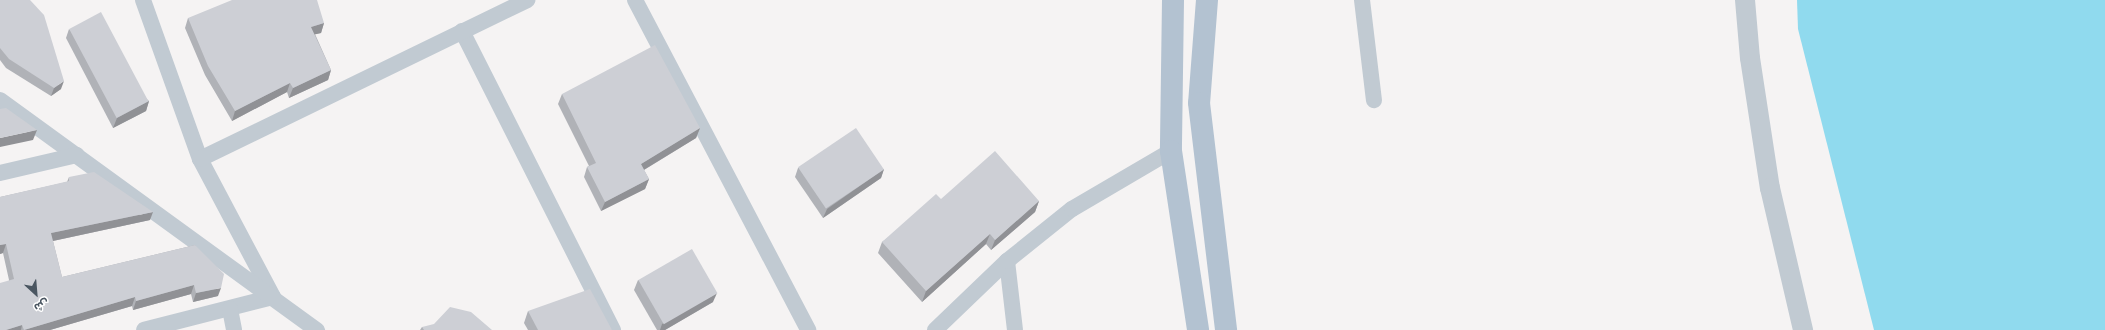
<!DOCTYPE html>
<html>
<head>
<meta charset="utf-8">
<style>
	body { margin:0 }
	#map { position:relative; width:2105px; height:330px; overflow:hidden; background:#f5f3f3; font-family:Karla,"Noto Sans Arabic",sans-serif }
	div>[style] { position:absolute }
	.water>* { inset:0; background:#90daee }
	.minor>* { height:16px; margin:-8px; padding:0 8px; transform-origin:8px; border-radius:8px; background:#c1cad2 }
	.tertiary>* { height:20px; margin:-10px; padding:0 10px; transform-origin:10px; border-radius:10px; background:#c1cad2 }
	.primary>* { height:22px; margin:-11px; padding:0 11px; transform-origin:11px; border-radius:11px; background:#b3c2d1 }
	.wall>* { inset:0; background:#b0b2b7 }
	.shaded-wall>* { inset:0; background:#909195 }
	.building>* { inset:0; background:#cdcfd5; transform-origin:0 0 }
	span { translate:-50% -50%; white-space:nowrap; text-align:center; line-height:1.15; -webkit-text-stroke:3px #fff; paint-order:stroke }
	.north { position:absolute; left:16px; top:274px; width:40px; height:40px; -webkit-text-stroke:3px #fff; paint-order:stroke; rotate:154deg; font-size:11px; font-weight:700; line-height:16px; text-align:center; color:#4a5661 }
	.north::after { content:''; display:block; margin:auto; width:14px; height:18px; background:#4a5661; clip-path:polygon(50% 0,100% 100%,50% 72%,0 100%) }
</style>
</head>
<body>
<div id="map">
	<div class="water">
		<div style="clip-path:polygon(1797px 0,2105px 0,2105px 330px,1874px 330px,1798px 29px)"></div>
	</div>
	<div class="minor">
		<div style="left:143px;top:0;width:169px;rotate:70.3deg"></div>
		<div style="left:200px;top:159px;width:156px;rotate:62.1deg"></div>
		<div style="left:273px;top:297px;width:133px;rotate:165.7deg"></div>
		<div style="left:635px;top:0;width:373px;rotate:62.3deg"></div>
		<div style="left:1362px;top:0;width:101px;rotate:83.2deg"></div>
		<div style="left:462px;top:31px;width:335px;rotate:63.2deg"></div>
		<div style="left:0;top:100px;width:392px;rotate:36deg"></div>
		<div style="left:200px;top:159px;width:364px;rotate:-25.9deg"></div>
		<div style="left:0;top:173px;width:79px;rotate:-13.2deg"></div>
		<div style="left:1007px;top:261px;width:69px;rotate:83.4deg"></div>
		<div style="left:230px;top:309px;width:21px;rotate:79deg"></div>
		<div style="left:935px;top:330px;width:100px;rotate:-43.8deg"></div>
		<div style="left:1007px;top:261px;width:83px;rotate:-38.7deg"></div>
		<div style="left:1072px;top:209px;width:115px;rotate:-30.4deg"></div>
	</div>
	<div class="tertiary">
		<div style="left:1745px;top:0;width:58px;rotate:85.1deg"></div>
		<div style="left:1750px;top:58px;width:132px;rotate:81.3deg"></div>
		<div style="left:1770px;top:188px;width:146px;rotate:76.9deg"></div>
	</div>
	<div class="primary">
		<div style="left:1173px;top:0;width:151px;rotate:90.8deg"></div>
		<div style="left:1171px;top:151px;width:181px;rotate:81.4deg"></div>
		<div style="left:1207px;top:0;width:103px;rotate:94.4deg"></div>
		<div style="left:1199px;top:103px;width:229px;rotate:83.2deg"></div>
	</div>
	<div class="wall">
		<div style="clip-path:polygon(0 0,61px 89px,51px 96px,6px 68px,0 60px)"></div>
		<div style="clip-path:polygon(188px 18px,324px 23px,321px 33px,315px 34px,331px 70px,328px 80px,289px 98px,287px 92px,232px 121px,205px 75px,185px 28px)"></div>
		<div style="clip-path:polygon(69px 29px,149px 101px,146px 111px,113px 128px,66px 38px)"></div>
		<div style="clip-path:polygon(562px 94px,700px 128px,696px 138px,644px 170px,649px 179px,645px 189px,601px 211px,584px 177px,587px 167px,589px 166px,558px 104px)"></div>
		<div style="clip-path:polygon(798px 168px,884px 169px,881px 178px,823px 218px,795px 177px)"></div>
		<div style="clip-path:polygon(69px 177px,150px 220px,53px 241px,62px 277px,195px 245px,218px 296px,193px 302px,191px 294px,133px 310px,132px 306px,50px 330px,0 330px,9px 280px,3px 253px,0 254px,0 197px,67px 182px)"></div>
		<div style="clip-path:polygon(941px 199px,1039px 201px,1035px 212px,991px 250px,986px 244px,922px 302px,878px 253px,882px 242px)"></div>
		<div style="clip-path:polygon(638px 280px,713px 302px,665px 330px,657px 330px,634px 290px)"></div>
		<div style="clip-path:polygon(528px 311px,612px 330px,528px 330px,524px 323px)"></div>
		<div style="clip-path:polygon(422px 327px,492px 330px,420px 330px)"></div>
	</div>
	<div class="shaded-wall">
		<div style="clip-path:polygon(324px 23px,321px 33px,308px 36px,311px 27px)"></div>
		<div style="clip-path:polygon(331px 70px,328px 80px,289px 98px,293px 88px)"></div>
		<div style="clip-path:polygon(64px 81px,61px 89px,51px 96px,54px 88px)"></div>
		<div style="clip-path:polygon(290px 83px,287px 92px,232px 121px,235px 111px)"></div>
		<div style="clip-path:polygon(149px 101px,146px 111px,113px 128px,117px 118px)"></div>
		<div style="clip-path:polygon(700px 128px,696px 138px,637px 174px,641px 164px)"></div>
		<div style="clip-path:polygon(37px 130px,33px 140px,0 147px,0 138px)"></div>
		<div style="clip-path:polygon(884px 169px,881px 178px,823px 218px,827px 209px)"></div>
		<div style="clip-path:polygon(649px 179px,645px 189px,601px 211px,605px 202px)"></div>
		<div style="clip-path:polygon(1039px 201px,1035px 212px,991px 250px,995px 240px)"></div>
		<div style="clip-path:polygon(153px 212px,150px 220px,48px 242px,51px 233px)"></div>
		<div style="clip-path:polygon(990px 234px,986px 244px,922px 302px,926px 291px)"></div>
		<div style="clip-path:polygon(6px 244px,3px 253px,0 254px,0 245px)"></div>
		<div style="clip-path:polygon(194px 285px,191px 294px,133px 310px,136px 301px)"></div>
		<div style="clip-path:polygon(221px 288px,218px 296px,193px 302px,196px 293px)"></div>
		<div style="clip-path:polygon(717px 293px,713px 302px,665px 330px,660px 330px,662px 324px)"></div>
		<div style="clip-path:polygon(135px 297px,132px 306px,50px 330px,24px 330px)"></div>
		<div style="clip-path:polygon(22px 325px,21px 330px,6px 330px)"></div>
	</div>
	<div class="building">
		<div style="clip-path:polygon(0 0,30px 0,44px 15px,64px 81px,54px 88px,9px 59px,0 48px)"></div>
		<div style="clip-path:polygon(232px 0,317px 0,324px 23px,311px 27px,331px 70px,293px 88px,290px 83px,235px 111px,208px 66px,188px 18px)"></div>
		<div style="left:101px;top:12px;width:101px;height:36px;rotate:62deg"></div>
		<div style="clip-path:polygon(655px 45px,700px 128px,641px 164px,649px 179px,605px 202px,587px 167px,596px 163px,562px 94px)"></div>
		<div style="clip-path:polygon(6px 108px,37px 130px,0 138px,0 109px)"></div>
		<div style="left:856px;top:128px;width:50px;height:70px;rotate:56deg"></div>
		<div style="clip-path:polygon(995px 151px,1039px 201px,995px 240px,990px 234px,926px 291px,882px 242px,936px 194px,941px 199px)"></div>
		<div style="clip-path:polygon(94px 172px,153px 212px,51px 233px,62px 277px,195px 245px,224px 274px,221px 288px,196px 293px,194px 285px,136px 301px,135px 297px,24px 330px,22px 325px,6px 330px,0 330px,0 283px,14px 279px,6px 244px,0 245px,0 197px,69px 181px,69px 177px)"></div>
		<div style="left:692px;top:249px;width:51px;height:62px;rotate:60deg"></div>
		<div style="clip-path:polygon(590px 289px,612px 330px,538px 330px,528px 311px)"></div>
		<div style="clip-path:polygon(450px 307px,471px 312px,492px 330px,424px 330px,422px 327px,434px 324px)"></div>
	</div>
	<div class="north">ش</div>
</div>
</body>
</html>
